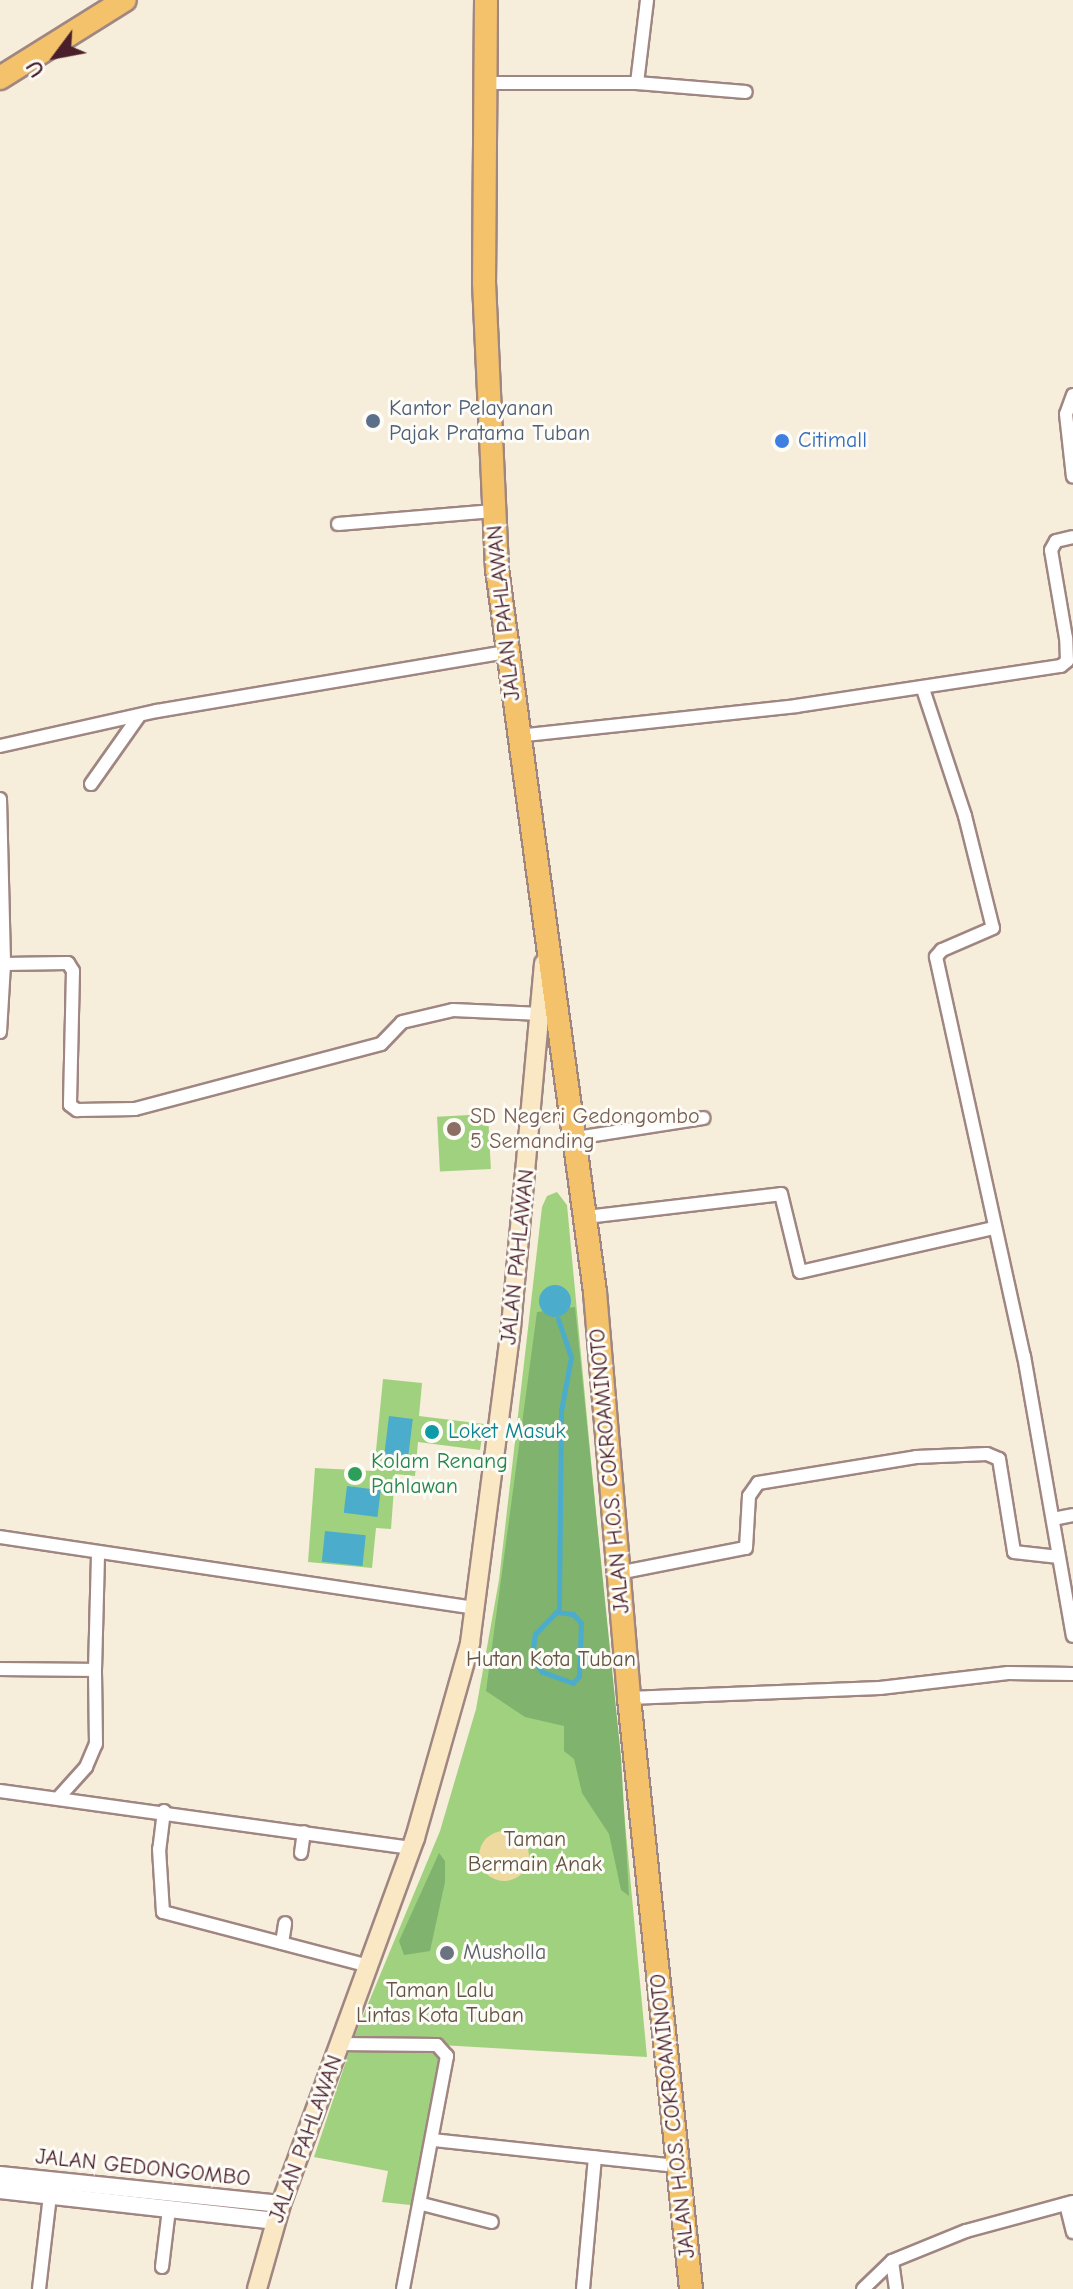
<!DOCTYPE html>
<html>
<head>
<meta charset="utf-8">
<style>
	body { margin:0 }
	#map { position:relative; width:1073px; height:2289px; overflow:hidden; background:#f6edda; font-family:"Comic Neue",sans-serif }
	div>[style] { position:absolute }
	.green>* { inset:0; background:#a0d17f; transform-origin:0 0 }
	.forest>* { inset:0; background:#80b36e }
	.sand>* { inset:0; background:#eeda9e }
	.round { border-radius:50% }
	.water>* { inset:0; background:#4caccb; transform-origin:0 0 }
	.stream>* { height:5px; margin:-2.5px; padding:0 2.5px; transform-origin:2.5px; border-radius:2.5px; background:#4caccb }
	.roads { filter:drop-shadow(2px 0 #a08682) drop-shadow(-2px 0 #a08682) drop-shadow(0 2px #a08682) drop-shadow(0 -2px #a08682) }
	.minor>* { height:12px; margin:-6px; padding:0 6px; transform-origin:6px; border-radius:6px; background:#fff }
	.tertiary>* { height:16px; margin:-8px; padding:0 8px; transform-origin:8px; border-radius:8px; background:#fff }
	.secondary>* { height:18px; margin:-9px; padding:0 9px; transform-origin:9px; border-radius:9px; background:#fae7c3 }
	.trunk>* { height:22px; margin:-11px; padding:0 11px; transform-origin:11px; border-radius:11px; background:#f3c26a }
	.dots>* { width:22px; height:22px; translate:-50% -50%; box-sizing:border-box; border:4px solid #fdfcf7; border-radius:50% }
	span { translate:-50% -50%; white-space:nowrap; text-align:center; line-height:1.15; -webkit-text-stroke:6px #fdfcf7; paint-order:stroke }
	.service-label { font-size:22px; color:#4e5e75 }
	.left { translate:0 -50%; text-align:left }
	.shop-label { font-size:22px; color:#366cbe }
	.street-label { font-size:22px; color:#4a1f2b }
	.education-label { font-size:22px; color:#785e54 }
	.culture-label { font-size:22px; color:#0d838f }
	.leisure-label { font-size:22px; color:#27864d }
	.park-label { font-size:22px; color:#645444 }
	.worship-label { font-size:22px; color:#5b616d }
	.north { position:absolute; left:16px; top:16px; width:80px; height:80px; -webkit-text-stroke:6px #fdfcf7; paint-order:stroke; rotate:238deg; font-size:22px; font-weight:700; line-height:32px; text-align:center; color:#4a1f2b }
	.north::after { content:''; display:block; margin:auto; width:28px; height:36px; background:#4a1f2b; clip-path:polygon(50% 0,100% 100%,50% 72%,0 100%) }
</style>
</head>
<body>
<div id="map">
	<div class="green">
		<div style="left:488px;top:1114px;width:55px;height:51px;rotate:87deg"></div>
		<div style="clip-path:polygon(557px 1192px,567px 1205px,647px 2057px,353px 2040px,440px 1831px,476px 1709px,499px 1580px,542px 1207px,547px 1196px)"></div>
		<div style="clip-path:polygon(383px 1379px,422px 1383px,419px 1416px,484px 1424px,480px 1450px,418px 1442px,415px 1476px,395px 1474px,391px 1529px,376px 1528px,372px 1568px,308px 1562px,315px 1468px,374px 1471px)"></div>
		<div style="clip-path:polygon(350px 2049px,437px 2049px,442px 2054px,420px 2206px,382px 2202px,388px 2171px,314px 2157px)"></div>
	</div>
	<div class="forest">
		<div style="clip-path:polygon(575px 1307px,621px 1757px,629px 1896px,621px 1890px,609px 1834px,582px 1793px,574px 1759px,564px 1751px,564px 1726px,525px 1717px,486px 1691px,537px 1312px)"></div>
		<div style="clip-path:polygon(439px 1853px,445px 1861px,445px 1882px,430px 1951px,404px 1955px,399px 1941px)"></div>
	</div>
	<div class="sand">
		<div class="round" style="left:479px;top:1831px;width:50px;height:50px"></div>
	</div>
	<div class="water">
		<div class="round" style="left:539px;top:1285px;width:32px;height:32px"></div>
		<div style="left:389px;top:1416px;width:24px;height:49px;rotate:7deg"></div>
		<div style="left:347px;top:1486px;width:34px;height:27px;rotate:7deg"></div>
		<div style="left:325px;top:1531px;width:41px;height:31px;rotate:6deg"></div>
	</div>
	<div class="stream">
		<div style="left:558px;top:1319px;width:40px;rotate:71.1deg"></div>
		<div style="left:571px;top:1357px;width:55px;rotate:100.5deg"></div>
		<div style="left:561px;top:1411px;width:201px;rotate:90.6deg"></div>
		<div style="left:556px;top:1612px;width:17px;rotate:7deg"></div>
		<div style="left:573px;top:1614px;width:12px;rotate:48deg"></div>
		<div style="left:581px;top:1623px;width:53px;rotate:92.2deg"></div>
		<div style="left:579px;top:1676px;width:9px;rotate:131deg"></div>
		<div style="left:573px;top:1683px;width:33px;rotate:-160deg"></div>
		<div style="left:542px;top:1672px;width:18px;rotate:-124deg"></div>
		<div style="left:532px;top:1657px;width:23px;rotate:-83deg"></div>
		<div style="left:535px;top:1634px;width:30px;rotate:-46deg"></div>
	</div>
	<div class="roads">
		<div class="minor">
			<div style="left:485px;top:83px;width:152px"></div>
			<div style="left:637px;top:83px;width:109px;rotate:4.7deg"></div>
			<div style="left:637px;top:83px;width:84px;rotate:-83.1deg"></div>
			<div style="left:1073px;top:395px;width:20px;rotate:110deg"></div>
			<div style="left:1066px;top:414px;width:63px;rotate:83.7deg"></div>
			<div style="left:338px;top:524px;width:156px;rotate:-4.8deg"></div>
			<div style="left:923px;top:689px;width:134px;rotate:71.7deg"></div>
			<div style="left:965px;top:816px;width:115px;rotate:76deg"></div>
			<div style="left:993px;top:928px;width:56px;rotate:156.7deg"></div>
			<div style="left:942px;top:950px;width:9px;rotate:131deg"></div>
			<div style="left:936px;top:957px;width:409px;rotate:77.6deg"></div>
			<div style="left:1024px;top:1356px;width:284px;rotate:80.1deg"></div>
			<div style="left:517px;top:736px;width:281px;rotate:-6.1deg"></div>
			<div style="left:796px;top:706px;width:268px;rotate:-8.6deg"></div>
			<div style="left:1061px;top:666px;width:8px;rotate:-40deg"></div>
			<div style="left:1067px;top:661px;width:23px;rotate:-92deg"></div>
			<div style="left:1066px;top:638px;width:89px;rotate:-99.7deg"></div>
			<div style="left:1051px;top:550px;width:10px;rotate:-61deg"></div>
			<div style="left:1056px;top:541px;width:17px;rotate:-13deg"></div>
			<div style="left:0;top:746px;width:161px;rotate:-12.6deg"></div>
			<div style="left:157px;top:711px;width:354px;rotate:-9.6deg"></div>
			<div style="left:91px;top:784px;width:83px;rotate:-54.8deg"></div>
			<div style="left:0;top:799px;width:165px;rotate:88.6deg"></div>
			<div style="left:0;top:1032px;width:68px;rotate:-86.6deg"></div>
			<div style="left:4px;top:964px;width:64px;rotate:-0.9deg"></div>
			<div style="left:68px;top:963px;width:9px;rotate:58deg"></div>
			<div style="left:73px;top:971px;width:134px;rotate:91.3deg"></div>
			<div style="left:70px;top:1105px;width:9px;rotate:36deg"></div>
			<div style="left:77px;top:1110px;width:58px;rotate:-1deg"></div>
			<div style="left:135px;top:1109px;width:254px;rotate:-14.8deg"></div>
			<div style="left:381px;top:1044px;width:30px;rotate:-46deg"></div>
			<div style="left:402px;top:1022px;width:52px;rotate:-13.2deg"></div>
			<div style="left:453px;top:1010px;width:88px;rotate:2.6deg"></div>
			<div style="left:576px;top:1138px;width:129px;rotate:-8.9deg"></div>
			<div style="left:586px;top:1217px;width:196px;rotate:-6.7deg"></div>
			<div style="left:781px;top:1194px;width:80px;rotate:76.3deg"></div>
			<div style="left:800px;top:1272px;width:198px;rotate:-12.8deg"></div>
			<div style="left:1053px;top:1519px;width:20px;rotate:-11deg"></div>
			<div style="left:0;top:1537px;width:482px;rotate:8.5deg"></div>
			<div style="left:618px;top:1573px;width:130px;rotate:-11.1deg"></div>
			<div style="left:746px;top:1548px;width:52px;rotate:-86.7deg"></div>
			<div style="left:749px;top:1496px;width:16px;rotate:-55deg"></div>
			<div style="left:758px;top:1483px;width:160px;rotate:-9.3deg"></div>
			<div style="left:916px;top:1457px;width:71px;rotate:-2.4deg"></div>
			<div style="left:987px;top:1454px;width:13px;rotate:23deg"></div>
			<div style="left:999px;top:1459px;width:94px;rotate:80.8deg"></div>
			<div style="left:1014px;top:1552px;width:45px;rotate:6.3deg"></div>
			<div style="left:0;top:1669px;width:95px;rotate:0.6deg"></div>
			<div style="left:95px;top:1670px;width:118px;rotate:-88.5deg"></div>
			<div style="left:629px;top:1698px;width:251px;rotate:-2.3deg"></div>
			<div style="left:880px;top:1688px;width:129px;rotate:-6.7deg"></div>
			<div style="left:1008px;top:1673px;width:65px;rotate:0.9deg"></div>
			<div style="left:0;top:1791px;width:415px;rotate:7.9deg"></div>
			<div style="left:60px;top:1796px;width:39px;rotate:-48deg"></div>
			<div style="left:86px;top:1767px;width:25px;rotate:-67deg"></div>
			<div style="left:96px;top:1744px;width:74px;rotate:-90.8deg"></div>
			<div style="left:164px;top:1811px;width:38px;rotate:97deg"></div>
			<div style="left:159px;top:1849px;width:63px;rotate:86.4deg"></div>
			<div style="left:163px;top:1912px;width:213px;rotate:14.7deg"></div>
			<div style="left:301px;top:1853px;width:21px;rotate:-82deg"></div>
			<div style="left:282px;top:1943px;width:20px;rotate:-81deg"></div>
			<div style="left:339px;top:2044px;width:98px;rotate:0.6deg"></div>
			<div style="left:437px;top:2045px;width:15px;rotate:48deg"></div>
			<div style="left:447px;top:2056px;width:237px;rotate:100.7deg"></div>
			<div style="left:433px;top:2140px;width:246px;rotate:6.1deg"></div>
			<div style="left:422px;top:2204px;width:72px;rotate:14.4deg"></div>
			<div style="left:1066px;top:2204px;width:29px;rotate:76deg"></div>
			<div style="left:892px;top:2261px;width:28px;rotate:82deg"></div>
			<div style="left:162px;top:2267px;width:58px;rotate:-83.1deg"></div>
			<div style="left:39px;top:2289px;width:94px;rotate:-83.3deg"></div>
			<div style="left:583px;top:2289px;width:132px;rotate:-84.8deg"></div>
			<div style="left:863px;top:2289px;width:40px;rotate:-44deg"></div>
			<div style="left:892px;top:2261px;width:80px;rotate:-22.1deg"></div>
			<div style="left:966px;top:2231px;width:111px;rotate:-15.2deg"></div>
		</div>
		<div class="tertiary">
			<div style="left:0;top:2175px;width:282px;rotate:5.9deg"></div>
			<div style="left:0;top:2190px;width:278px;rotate:6.4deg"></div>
		</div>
		<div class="secondary">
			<div style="left:257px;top:2289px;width:88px;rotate:-74.2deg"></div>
			<div style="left:281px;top:2204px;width:390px;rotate:-69.9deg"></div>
			<div style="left:415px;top:1838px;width:203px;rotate:-74.2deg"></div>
			<div style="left:470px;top:1643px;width:320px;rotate:-82.6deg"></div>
			<div style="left:511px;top:1326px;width:364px;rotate:-84.8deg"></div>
		</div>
		<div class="trunk">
			<div style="left:486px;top:0;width:282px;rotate:90.4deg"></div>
			<div style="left:484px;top:282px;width:287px;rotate:87.4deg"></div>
			<div style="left:497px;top:569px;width:730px;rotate:82.28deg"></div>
			<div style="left:595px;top:1292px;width:407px;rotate:85.2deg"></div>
			<div style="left:629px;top:1698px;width:594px;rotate:84.01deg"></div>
			<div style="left:0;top:78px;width:147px;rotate:-32deg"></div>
		</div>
	</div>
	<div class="dots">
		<div style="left:373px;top:421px;background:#5c6f8a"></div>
		<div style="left:782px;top:441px;background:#3f7fe0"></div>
		<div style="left:454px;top:1129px;background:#8d6e63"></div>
		<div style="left:432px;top:1432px;background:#0f9aa8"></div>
		<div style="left:355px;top:1474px;background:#2e9e5b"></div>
		<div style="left:447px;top:1953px;background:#6b7280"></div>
	</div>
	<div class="service-label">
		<span class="left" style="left:389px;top:421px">Kantor Pelayanan<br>Pajak Pratama Tuban</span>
	</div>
	<div class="shop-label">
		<span class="left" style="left:798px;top:441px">Citimall</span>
	</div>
	<div class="street-label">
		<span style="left:504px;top:613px;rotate:-96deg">JALAN PAHLAWAN</span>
		<span style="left:518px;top:1257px;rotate:-84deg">JALAN PAHLAWAN</span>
		<span style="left:610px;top:1471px;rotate:-95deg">JALAN H.O.S. COKROAMINOTO</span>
		<span style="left:673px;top:2116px;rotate:-96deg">JALAN H.O.S. COKROAMINOTO</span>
		<span style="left:306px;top:2139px;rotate:-70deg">JALAN PAHLAWAN</span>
		<span style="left:143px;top:2168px;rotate:6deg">JALAN GEDONGOMBO</span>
	</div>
	<div class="education-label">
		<span class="left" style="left:470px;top:1129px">SD Negeri Gedongombo<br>5 Semanding</span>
	</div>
	<div class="culture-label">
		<span class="left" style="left:448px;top:1432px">Loket Masuk</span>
	</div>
	<div class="leisure-label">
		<span class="left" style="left:371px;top:1474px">Kolam Renang<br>Pahlawan</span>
	</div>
	<div class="park-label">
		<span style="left:551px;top:1660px">Hutan Kota Tuban</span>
		<span style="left:535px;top:1852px">Taman<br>Bermain Anak</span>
		<span style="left:440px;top:2003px">Taman Lalu<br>Lintas Kota Tuban</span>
	</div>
	<div class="worship-label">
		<span class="left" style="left:463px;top:1953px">Musholla</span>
	</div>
	<div class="north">U</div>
</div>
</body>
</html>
